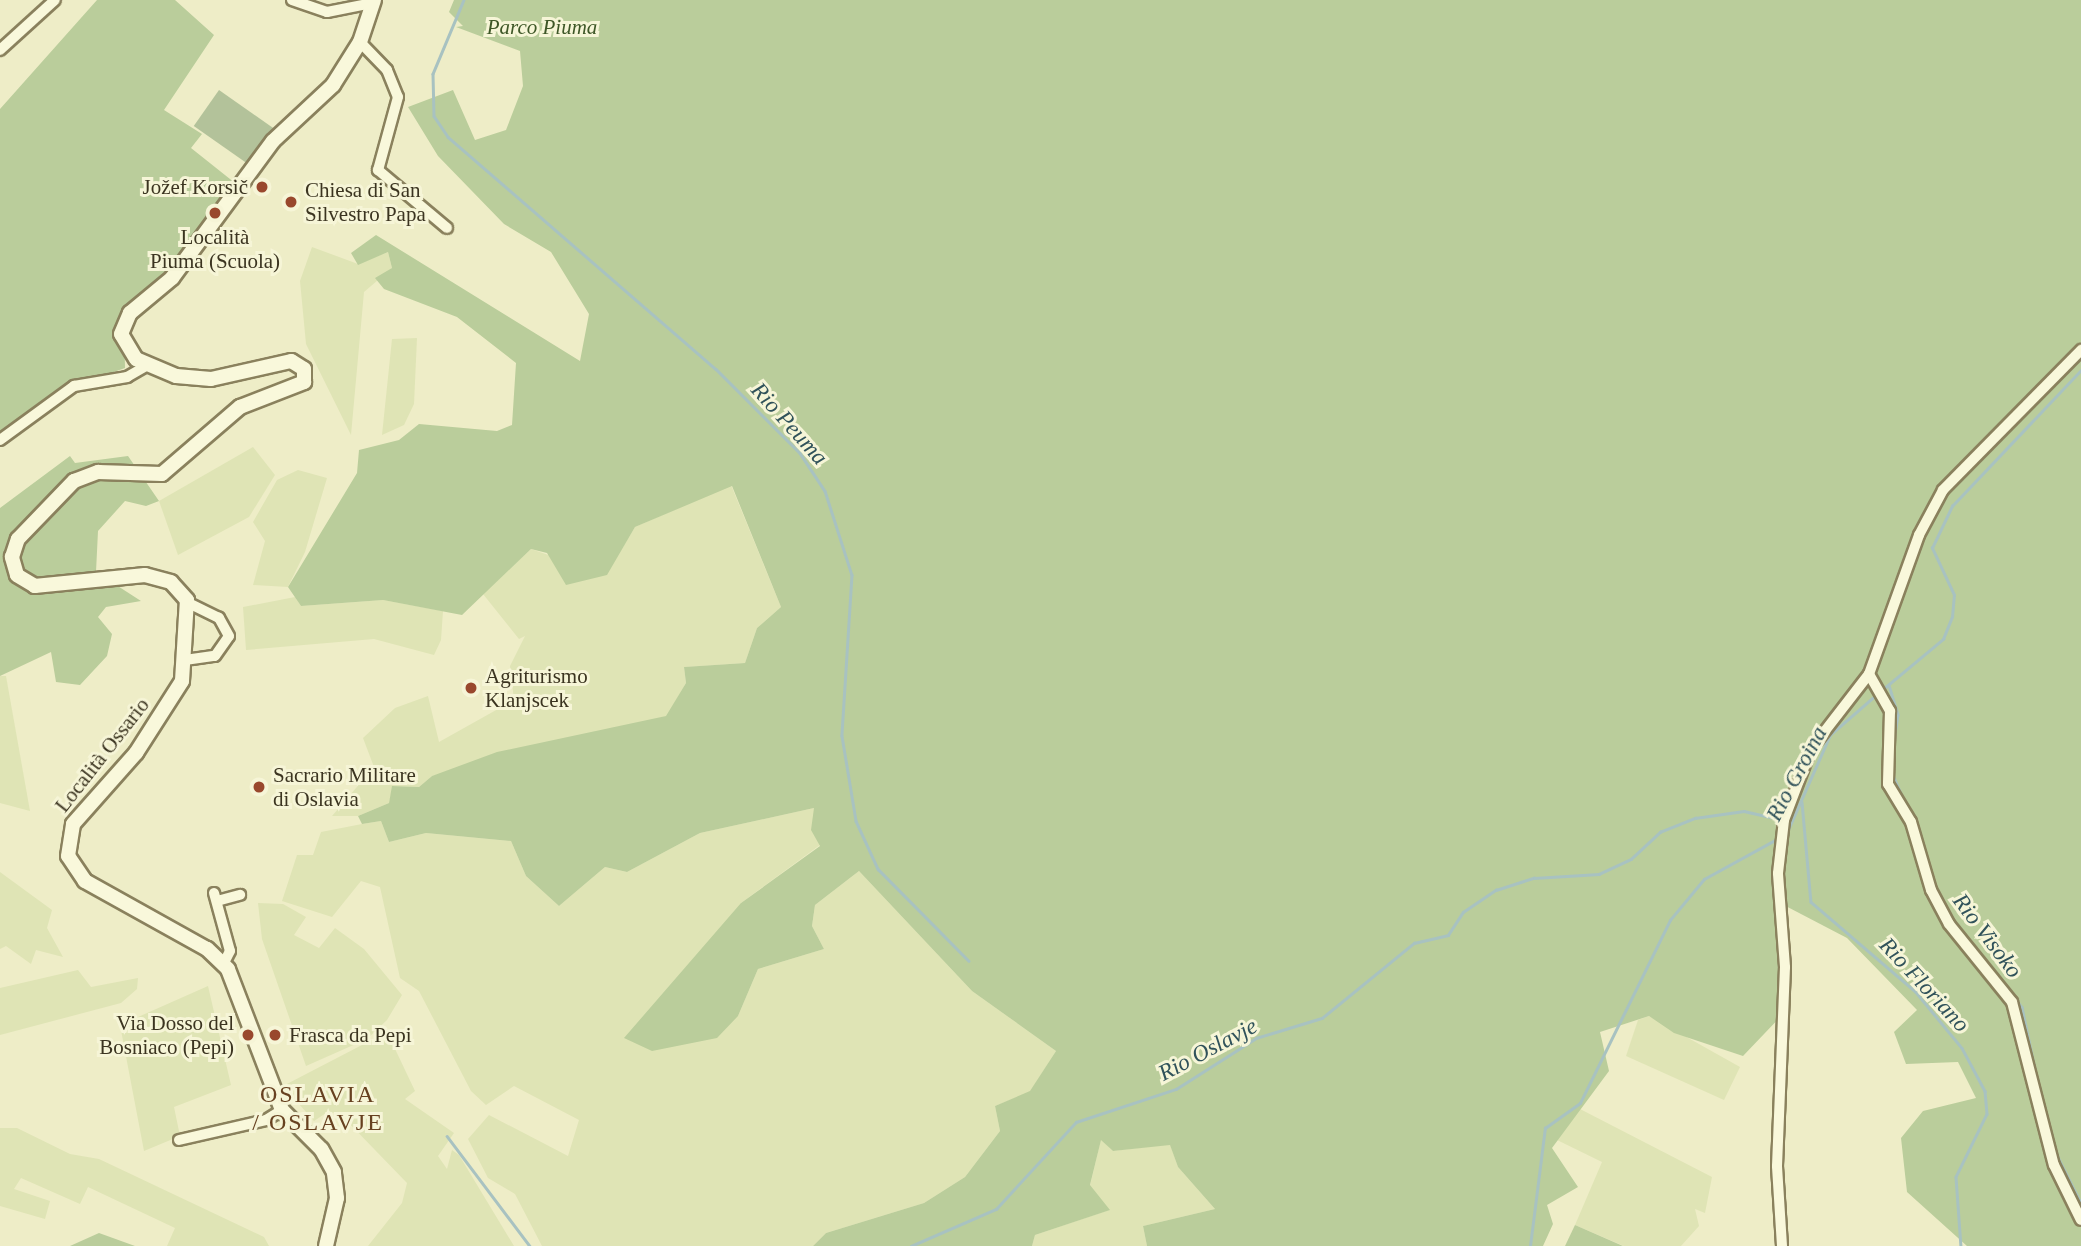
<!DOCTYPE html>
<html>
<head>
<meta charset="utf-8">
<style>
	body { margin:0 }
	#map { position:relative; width:2081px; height:1246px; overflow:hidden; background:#eeedc7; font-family:"Times New Roman",serif }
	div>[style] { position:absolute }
	.farmland>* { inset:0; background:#dfe4b5 }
	.green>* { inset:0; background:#bacd9b }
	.cemetery>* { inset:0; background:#b3c29a; transform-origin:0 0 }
	.stream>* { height:2.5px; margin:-1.25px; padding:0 1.25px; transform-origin:1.25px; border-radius:1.25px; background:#a8c2c1 }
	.roads { filter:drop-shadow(2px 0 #8a815d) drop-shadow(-2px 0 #8a815d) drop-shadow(0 2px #8a815d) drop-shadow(0 -2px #8a815d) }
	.street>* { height:10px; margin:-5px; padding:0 5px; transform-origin:5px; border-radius:5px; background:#f9f8db }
	.secondary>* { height:14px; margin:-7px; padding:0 7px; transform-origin:7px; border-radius:7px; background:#f9f8db }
	.dots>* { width:19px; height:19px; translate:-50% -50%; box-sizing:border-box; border:4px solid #f6f5d7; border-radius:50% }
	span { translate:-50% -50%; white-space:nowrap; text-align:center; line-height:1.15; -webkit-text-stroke:6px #f6f5d7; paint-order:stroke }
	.park-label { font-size:21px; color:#3e5727; font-style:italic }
	.poi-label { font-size:21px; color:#3b3420 }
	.right { translate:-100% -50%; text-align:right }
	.left { translate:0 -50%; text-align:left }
	.street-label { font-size:21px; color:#3b3420 }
	.water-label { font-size:23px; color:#30525a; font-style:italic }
	.quarter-label { font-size:24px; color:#674120; letter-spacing:2px }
</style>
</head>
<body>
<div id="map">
	<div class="farmland">
		<div style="clip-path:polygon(312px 247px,358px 264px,388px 252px,392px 268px,364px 292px,351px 435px,306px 344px,300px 281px)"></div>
		<div style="clip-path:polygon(417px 338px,414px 404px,404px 425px,382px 435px,392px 339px)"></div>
		<div style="clip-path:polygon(253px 447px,275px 475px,249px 517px,178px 555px,159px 501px)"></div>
		<div style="clip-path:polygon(298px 470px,327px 478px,305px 552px,288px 587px,253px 585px,265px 541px,253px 522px,277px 480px)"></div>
		<div style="clip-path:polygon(731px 485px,781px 607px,757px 628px,745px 663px,684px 667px,686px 683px,667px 716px,432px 776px,419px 787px,393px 786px,389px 803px,358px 816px,332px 816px,374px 767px,363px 738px,395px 708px,428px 696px,439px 742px,514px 700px,510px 666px,525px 636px,519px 639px,483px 594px,531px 549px,606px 575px,635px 527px)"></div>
		<div style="clip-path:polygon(295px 597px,301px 606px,383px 600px,443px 611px,441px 640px,434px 655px,374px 639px,246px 650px,243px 607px)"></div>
		<div style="clip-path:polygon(0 676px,6px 676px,30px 811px,0 803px)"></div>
		<div style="clip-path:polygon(814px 808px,820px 845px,741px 903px,738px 1016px,758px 969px,824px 949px,812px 926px,815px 905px,859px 871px,972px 991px,1056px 1051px,1030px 1092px,995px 1106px,1000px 1131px,965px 1177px,924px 1203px,826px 1233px,813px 1246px,542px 1246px,515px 1194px,488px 1178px,468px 1139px,489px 1115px,568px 1156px,579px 1120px,514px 1086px,486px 1105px,471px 1091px,419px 991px,400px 978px,380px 887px,361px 881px,332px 917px,282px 901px,297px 855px,313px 855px,321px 832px,362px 824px,381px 821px,389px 842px,426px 833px,511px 841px,526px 876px,559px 906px,605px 867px,627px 872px,700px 833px)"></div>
		<div style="clip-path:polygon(0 872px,52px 910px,47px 928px,63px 957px,36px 950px,31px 964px,6px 946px,0 949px)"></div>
		<div style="clip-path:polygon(258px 903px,283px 904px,306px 917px,294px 935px,319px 948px,335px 928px,364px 949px,402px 995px,387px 1020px,367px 1039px,306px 1066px,262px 939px)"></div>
		<div style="clip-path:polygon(78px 970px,91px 987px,138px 978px,137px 989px,121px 1003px,0 1035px,0 988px)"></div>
		<div style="clip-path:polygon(208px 986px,231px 1085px,174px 1107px,180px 1136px,144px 1151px,120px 1025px)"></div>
		<div style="clip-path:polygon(1649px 1016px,1740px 1067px,1724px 1100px,1626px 1056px,1638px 1020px)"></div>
		<div style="clip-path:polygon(387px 1032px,415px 1091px,405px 1099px,454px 1133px,438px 1156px,447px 1169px,452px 1150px,459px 1155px,514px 1246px,368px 1246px,402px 1203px,407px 1183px,344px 1118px,329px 1111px,314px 1121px,283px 1086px)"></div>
		<div style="clip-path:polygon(1580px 1109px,1712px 1177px,1705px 1213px,1695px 1209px,1699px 1226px,1681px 1246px,1624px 1246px,1575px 1225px,1602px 1162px,1557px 1140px)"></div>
		<div style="clip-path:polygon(0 1128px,17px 1128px,70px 1154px,99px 1159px,264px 1237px,269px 1246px,167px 1246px,175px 1228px,88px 1187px,80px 1204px,21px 1178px,14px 1189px,50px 1201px,45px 1219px,0 1206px)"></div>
		<div style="clip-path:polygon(1101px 1139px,1113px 1151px,1170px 1144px,1178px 1167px,1215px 1209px,1143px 1226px,1147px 1246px,1032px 1246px,1035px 1235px,1109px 1210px,1090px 1186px)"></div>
	</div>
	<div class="green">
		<div style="clip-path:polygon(97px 0,175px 0,214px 35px,164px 110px,202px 134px,191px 148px,235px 183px,172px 278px,124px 321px,125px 368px,74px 386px,0 440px,0 109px)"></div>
		<div style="clip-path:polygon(454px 0,2081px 0,2081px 1246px,1967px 1246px,1907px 1192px,1901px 1138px,1923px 1111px,1976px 1098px,1958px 1062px,1906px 1064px,1894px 1032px,1917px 1010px,1847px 938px,1776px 901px,1783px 1014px,1743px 1056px,1674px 1033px,1649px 1016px,1600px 1032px,1609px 1071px,1552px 1148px,1578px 1187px,1547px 1205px,1553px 1224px,1543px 1246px,1147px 1246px,1143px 1226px,1215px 1209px,1178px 1167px,1170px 1145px,1113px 1151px,1101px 1140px,1090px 1185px,1110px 1210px,1035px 1235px,1032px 1246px,813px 1246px,826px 1233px,924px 1203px,965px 1177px,1000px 1131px,995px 1106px,1030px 1091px,1056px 1051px,972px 991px,859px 871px,815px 905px,812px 926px,824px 949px,758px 969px,738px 1016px,717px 1038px,652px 1051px,624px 1038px,741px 903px,820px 846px,811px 830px,814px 808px,700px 833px,627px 872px,605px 867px,559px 906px,526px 876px,511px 841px,426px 833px,389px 842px,381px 821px,362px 824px,358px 816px,389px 803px,392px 786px,419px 787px,432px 776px,497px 752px,666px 716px,686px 683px,684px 667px,745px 663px,757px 628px,781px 607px,732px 486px,635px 527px,607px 575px,566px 585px,547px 553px,531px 549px,462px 615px,383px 600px,301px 606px,288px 587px,357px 473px,359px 450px,399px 440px,419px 424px,497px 431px,512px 425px,516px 363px,457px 317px,384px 289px,375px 278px,392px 268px,388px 252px,358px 265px,351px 253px,376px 235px,580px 361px,589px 314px,551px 252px,504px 224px,438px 156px,408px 107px,453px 90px,475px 140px,506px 130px,523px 86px,520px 51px,456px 27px,463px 26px,449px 12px)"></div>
		<div style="clip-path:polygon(70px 456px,75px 463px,128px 456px,159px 501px,146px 506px,125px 501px,98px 531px,96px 572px,141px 601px,106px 607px,98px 617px,112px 634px,107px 656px,80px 685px,56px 682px,51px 652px,0 676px,0 508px)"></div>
		<div style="clip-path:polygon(1575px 1225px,1623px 1246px,1565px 1246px)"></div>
		<div style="clip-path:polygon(99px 1233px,135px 1246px,70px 1246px)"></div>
	</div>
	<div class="cemetery">
		<div style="left:219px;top:90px;width:67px;height:44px;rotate:35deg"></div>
	</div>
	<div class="stream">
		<div style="left:464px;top:0;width:80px;rotate:112.7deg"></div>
		<div style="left:433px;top:74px;width:42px;rotate:88.6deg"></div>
		<div style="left:434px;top:116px;width:25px;rotate:56deg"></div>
		<div style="left:448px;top:137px;width:354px;rotate:40.9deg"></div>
		<div style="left:716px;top:369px;width:119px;rotate:45deg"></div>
		<div style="left:800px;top:453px;width:45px;rotate:56.7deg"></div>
		<div style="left:825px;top:491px;width:88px;rotate:72.2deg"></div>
		<div style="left:852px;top:575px;width:161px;rotate:93.6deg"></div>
		<div style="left:842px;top:736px;width:86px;rotate:80.6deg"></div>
		<div style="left:856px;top:821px;width:53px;rotate:65.4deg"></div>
		<div style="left:878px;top:869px;width:129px;rotate:45.3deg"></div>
		<div style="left:1889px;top:685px;width:31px;rotate:73deg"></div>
		<div style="left:1898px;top:715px;width:24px;rotate:99deg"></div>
		<div style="left:1882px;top:690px;width:80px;rotate:-39.9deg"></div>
		<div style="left:1943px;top:639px;width:24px;rotate:-68deg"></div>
		<div style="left:1952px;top:617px;width:22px;rotate:-85deg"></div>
		<div style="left:1954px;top:595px;width:52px;rotate:-115.1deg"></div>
		<div style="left:1932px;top:548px;width:47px;rotate:-64.5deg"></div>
		<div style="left:1952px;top:506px;width:187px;rotate:-46.5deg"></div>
		<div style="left:1892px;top:773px;width:70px;rotate:66.4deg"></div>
		<div style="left:1802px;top:802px;width:100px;rotate:84.9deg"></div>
		<div style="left:1811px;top:902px;width:137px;rotate:40.6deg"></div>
		<div style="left:1915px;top:991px;width:74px;rotate:50.5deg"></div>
		<div style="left:1962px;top:1048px;width:49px;rotate:61.9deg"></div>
		<div style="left:1985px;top:1091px;width:23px;rotate:85deg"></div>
		<div style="left:1987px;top:1114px;width:70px;rotate:116.2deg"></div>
		<div style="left:1956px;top:1177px;width:69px;rotate:85.9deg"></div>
		<div style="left:1787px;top:832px;width:106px;rotate:-66.1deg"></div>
		<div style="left:1830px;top:735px;width:62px;rotate:-41.1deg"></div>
		<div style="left:1952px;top:920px;width:112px;rotate:51.2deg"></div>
		<div style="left:2022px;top:1007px;width:88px;rotate:78.2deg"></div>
		<div style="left:447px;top:1136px;width:138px;rotate:53deg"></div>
		<div style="left:2056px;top:1153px;width:56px;rotate:63.4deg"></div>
		<div style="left:911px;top:1246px;width:93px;rotate:-23.5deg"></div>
		<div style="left:996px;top:1209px;width:118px;rotate:-47.4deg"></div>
		<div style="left:1076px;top:1122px;width:105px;rotate:-18.3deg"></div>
		<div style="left:1176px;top:1089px;width:95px;rotate:-32.5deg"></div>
		<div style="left:1256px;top:1038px;width:69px;rotate:-16.9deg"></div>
		<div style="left:1322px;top:1018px;width:119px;rotate:-39.2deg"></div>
		<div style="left:1414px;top:943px;width:35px;rotate:-13deg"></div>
		<div style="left:1448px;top:935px;width:27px;rotate:-57deg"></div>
		<div style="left:1463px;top:912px;width:40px;rotate:-34deg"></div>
		<div style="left:1496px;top:890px;width:40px;rotate:-18deg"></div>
		<div style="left:1534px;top:878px;width:65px;rotate:-3.5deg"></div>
		<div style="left:1599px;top:874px;width:35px;rotate:-25deg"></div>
		<div style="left:1631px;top:859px;width:40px;rotate:-43deg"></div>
		<div style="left:1660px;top:832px;width:38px;rotate:-22deg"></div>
		<div style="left:1695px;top:818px;width:49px;rotate:-8.1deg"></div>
		<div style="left:1744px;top:811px;width:39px;rotate:13deg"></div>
		<div style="left:1530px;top:1246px;width:119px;rotate:-82.8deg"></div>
		<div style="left:1545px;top:1128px;width:43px;rotate:-35.5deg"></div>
		<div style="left:1580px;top:1103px;width:204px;rotate:-63.8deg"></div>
		<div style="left:1670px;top:920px;width:53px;rotate:-50.3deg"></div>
		<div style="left:1704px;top:879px;width:85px;rotate:-28.7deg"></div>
	</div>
	<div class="roads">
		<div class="street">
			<div style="left:292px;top:0;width:37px;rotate:19deg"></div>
			<div style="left:327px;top:12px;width:47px;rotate:-11.1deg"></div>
			<div style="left:360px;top:42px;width:39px;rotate:46deg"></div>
			<div style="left:387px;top:70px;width:29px;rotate:68deg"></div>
			<div style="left:398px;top:97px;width:76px;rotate:105.3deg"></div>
			<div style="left:378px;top:170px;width:90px;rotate:40deg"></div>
			<div style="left:0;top:50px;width:74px;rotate:-42.3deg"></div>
			<div style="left:0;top:440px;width:92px;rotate:-36.1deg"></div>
			<div style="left:74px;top:386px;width:54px;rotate:-9.6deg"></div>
			<div style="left:127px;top:377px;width:22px;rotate:-30deg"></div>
			<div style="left:185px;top:660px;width:30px;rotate:-8deg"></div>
			<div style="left:215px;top:656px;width:24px;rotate:-55deg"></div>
			<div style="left:229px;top:636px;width:21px;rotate:-119deg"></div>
			<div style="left:219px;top:618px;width:34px;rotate:-154deg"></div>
			<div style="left:1869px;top:674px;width:43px;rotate:60.4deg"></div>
			<div style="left:1890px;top:711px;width:73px;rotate:91.6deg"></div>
			<div style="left:1888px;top:784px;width:44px;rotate:58.8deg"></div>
			<div style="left:1911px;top:822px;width:71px;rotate:73.6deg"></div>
			<div style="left:1931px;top:890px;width:38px;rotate:62deg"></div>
			<div style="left:1949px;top:924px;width:100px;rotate:51.1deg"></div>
			<div style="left:2012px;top:1002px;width:168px;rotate:75.6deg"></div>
			<div style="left:2054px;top:1165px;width:61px;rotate:63.9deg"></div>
			<div style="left:214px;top:893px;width:60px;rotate:74.6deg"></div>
			<div style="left:230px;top:951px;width:13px;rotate:117deg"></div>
			<div style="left:217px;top:901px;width:24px;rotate:-15deg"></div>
			<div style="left:179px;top:1140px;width:89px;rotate:-12.9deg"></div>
			<div style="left:266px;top:1120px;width:19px;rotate:-32deg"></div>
			<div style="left:1782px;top:1246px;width:80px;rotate:-93.6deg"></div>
			<div style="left:1777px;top:1166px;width:199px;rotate:-87.7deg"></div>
			<div style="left:1785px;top:967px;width:94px;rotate:-94.3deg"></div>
			<div style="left:1778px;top:873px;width:53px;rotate:-83.5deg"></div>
			<div style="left:1784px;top:820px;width:76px;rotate:-69.2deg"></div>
			<div style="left:1811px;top:749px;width:95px;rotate:-52.3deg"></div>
			<div style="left:1869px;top:674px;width:148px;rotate:-70.2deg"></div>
			<div style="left:1919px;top:535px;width:51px;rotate:-61.9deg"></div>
			<div style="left:1943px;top:490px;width:197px;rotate:-45.4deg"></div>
		</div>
		<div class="secondary">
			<div style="left:326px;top:1246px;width:49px;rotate:-77.1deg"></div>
			<div style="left:337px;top:1198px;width:26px;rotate:-97deg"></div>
			<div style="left:334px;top:1172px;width:26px;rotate:-119deg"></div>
			<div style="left:321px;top:1149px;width:55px;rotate:-135deg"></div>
			<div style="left:282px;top:1110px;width:151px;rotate:-111deg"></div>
			<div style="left:228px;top:969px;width:29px;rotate:-136deg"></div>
			<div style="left:207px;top:949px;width:140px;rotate:-150.9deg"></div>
			<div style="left:85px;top:881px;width:30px;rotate:-124deg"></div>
			<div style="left:68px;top:856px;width:32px;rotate:-81deg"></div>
			<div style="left:73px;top:824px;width:95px;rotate:-48.4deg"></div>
			<div style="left:136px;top:753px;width:85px;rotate:-57.4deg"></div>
			<div style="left:182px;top:681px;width:81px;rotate:-86.5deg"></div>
			<div style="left:187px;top:600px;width:24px;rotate:-132deg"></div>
			<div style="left:171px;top:582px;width:27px;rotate:-165deg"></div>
			<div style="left:145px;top:575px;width:111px;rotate:174.3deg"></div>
			<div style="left:35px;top:586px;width:21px;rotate:-149deg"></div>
			<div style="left:17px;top:575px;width:19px;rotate:-106deg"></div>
			<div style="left:12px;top:557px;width:19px;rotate:-72deg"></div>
			<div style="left:18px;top:539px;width:81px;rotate:-46deg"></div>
			<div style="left:74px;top:481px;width:26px;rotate:-21deg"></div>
			<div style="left:98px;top:472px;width:64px;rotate:1.8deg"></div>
			<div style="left:162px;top:474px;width:103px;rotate:-40.7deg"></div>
			<div style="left:240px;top:407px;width:69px;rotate:-21.3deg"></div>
			<div style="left:304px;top:382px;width:13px;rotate:-90deg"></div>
			<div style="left:304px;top:369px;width:15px;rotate:-148deg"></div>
			<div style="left:291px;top:361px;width:82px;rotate:167.3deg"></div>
			<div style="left:211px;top:379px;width:35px;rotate:-175deg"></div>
			<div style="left:176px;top:376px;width:43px;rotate:-157deg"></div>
			<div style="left:136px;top:359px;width:29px;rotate:-121deg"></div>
			<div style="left:121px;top:334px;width:23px;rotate:-67deg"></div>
			<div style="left:130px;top:313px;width:55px;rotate:-39.8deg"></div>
			<div style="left:172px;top:278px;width:170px;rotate:-53.6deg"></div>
			<div style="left:273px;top:141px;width:82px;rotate:-43deg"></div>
			<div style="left:333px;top:85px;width:51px;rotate:-57.9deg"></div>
			<div style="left:360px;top:42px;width:44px;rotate:-71.6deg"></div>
		</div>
	</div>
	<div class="dots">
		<div style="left:262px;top:187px;background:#99482d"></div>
		<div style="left:291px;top:202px;background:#99482d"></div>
		<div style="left:215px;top:213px;background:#99482d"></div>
		<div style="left:471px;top:688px;background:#99482d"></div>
		<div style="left:259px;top:787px;background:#99482d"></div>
		<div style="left:248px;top:1035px;background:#99482d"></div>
		<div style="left:275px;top:1035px;background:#99482d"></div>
	</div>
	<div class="park-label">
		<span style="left:542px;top:27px">Parco Piuma</span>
	</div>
	<div class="poi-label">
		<span class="right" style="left:248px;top:187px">Jožef Korsič</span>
		<span class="left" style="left:305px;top:202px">Chiesa di San<br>Silvestro Papa</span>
		<span style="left:215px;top:249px">Località<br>Piuma (Scuola)</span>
		<span class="left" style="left:485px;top:688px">Agriturismo<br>Klanjscek</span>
		<span class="left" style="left:273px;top:787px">Sacrario Militare<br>di Oslavia</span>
		<span class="right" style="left:234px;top:1035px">Via Dosso del<br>Bosniaco (Pepi)</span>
		<span class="left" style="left:289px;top:1035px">Frasca da Pepi</span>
	</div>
	<div class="street-label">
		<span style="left:102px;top:755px;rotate:-52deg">Località Ossario</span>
	</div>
	<div class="water-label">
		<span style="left:789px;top:424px;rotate:48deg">Rio Peuma</span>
		<span style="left:1797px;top:774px;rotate:-62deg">Rio Groina</span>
		<span style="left:1987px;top:936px;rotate:53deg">Rio Visoko</span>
		<span style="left:1924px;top:985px;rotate:47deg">Rio Floriano</span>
		<span style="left:1208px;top:1050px;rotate:-28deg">Rio Oslavje</span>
	</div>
	<div class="quarter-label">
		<span style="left:318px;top:1109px">OSLAVIA<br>/ OSLAVJE</span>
	</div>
</div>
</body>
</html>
